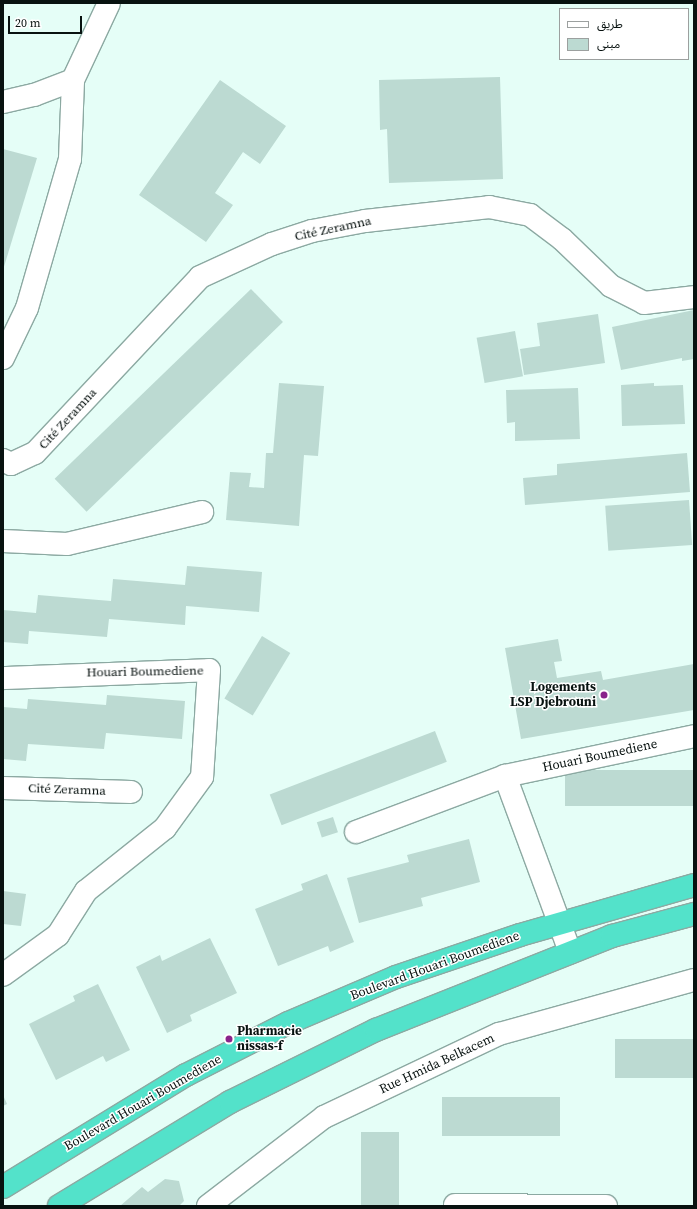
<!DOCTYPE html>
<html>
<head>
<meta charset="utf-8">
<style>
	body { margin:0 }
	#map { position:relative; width:697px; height:1209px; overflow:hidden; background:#e5fef7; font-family:"Source Serif 4","Noto Sans Arabic",serif }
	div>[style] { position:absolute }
	.building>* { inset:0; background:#bcdad2; transform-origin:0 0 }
	.roads { filter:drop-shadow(1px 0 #8ca9a2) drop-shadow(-1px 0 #8ca9a2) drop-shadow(0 1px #8ca9a2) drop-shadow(0 -1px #8ca9a2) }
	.minor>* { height:22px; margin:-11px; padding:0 11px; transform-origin:11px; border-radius:11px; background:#fff }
	.trunk>* { height:22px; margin:-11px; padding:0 11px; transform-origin:11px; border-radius:11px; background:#53e2ca }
	.dots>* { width:11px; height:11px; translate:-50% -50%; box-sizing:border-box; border:2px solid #fff; border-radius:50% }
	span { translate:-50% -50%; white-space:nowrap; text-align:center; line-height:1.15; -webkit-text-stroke:3px #fff; paint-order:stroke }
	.street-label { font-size:13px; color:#081210 }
	.poi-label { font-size:13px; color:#081210; font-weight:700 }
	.right { translate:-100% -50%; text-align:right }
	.left { translate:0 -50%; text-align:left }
	.frame { position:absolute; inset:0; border:4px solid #081210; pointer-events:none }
	.legend { position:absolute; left:559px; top:8px; width:130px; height:52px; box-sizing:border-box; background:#fff; border:1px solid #9ca09f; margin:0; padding:5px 7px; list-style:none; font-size:12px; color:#081210 }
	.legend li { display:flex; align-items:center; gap:8px; height:20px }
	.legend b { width:20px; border:1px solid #9ca09f }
	.scale { position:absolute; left:8px; top:16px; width:74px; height:18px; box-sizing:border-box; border:2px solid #081210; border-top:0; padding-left:5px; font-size:12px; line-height:14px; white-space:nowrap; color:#081210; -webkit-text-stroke:3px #fff; paint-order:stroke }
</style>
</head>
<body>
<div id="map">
	<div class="building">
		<div style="clip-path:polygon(500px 77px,503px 179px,389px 183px,387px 129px,380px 130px,379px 80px)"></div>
		<div style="clip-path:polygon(220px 80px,286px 126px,260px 164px,243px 152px,215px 193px,233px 205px,206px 242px,139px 195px)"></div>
		<div style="clip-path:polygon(3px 149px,37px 158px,3px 270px)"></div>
		<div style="left:251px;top:289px;width:46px;height:273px;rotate:46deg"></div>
		<div style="clip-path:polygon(694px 310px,694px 359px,682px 361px,682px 358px,621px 370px,612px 327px)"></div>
		<div style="clip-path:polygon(598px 314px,605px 363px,524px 375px,520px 349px,540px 346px,537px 323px)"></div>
		<div style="left:515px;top:331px;width:46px;height:39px;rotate:80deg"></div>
		<div style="clip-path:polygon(279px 383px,324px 386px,318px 456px,304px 455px,299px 526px,226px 520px,230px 472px,251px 473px,249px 487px,264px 488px,266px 453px,273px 453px)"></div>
		<div style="clip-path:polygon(654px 383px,654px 386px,683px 385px,685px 424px,622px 426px,621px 385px)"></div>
		<div style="clip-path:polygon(578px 388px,580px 439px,515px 441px,515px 422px,507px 423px,506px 390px)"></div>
		<div style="clip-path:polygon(687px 453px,690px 492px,525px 505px,523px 478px,557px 475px,557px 464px)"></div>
		<div style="left:689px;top:500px;width:45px;height:84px;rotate:86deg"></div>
		<div style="clip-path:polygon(187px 566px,262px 572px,259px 612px,186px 606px,185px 625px,109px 619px,107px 637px,29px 631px,28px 644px,3px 642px,3px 610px,36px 613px,38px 595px,111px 601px,113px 579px,185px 585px)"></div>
		<div style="left:262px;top:636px;width:33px;height:73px;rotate:31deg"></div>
		<div style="clip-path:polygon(558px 639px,562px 661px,554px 662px,557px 678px,601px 671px,603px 680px,694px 664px,694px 710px,521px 739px,505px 648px)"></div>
		<div style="clip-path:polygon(107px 695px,185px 701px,182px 739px,106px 733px,104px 749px,28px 744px,26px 761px,3px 759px,3px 707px,27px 709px,28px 699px,106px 705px)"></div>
		<div style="left:435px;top:731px;width:33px;height:177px;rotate:69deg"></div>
		<div style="left:694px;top:770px;width:36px;height:129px;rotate:90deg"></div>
		<div style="left:333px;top:817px;width:16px;height:17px;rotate:72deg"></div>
		<div style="clip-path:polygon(469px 839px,480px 882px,421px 898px,423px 906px,359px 923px,347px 878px,409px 862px,407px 855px)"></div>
		<div style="clip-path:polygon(327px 874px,354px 942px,330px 952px,328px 946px,278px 966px,255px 909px,303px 890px,301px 884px)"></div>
		<div style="clip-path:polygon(3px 891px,26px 894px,21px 926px,3px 924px)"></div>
		<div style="clip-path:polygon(210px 938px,237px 993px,190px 1015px,192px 1021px,167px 1033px,136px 967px,160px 955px,162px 961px)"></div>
		<div style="clip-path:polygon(98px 984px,130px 1050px,106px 1062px,103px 1056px,56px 1080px,29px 1024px,75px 1001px,73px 996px)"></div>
		<div style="left:615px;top:1039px;width:79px;height:39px"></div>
		<div style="clip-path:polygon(3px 1095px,7px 1104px,3px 1106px)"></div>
		<div style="left:442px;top:1097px;width:118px;height:39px"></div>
		<div style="left:361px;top:1132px;width:38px;height:74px"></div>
		<div style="clip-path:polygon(165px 1179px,179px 1181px,184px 1201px,179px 1206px,120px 1206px,142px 1187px,148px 1192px)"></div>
	</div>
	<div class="roads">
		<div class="minor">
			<div style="left:3px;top:102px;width:32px;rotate:-13deg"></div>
			<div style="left:34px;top:95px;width:42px;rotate:-21deg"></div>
			<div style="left:73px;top:80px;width:85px;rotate:-64.9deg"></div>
			<div style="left:3px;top:358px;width:55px;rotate:-64.4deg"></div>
			<div style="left:27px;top:308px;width:155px;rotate:-73.9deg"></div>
			<div style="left:70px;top:159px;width:79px;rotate:-87.8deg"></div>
			<div style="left:3px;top:460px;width:9px;rotate:27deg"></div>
			<div style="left:11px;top:464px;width:26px;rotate:-25deg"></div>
			<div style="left:35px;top:453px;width:241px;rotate:-46.8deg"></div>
			<div style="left:200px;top:277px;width:79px;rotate:-24.6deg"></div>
			<div style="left:272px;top:244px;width:42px;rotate:-18deg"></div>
			<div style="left:312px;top:231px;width:54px;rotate:-10.7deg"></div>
			<div style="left:365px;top:221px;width:125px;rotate:-6.4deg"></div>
			<div style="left:489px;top:207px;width:42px;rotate:11deg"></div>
			<div style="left:530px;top:215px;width:40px;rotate:37deg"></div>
			<div style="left:562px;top:239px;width:68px;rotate:43.8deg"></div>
			<div style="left:611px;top:286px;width:37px;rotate:27deg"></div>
			<div style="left:644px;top:303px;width:50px;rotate:-6.8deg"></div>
			<div style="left:3px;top:541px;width:64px;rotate:2.7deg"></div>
			<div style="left:67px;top:544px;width:139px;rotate:-13.3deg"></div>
			<div style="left:3px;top:678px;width:206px;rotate:-2.2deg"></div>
			<div style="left:209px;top:670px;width:107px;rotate:93.7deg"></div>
			<div style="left:202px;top:777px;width:63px;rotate:126deg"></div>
			<div style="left:165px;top:828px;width:101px;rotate:141.4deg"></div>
			<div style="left:86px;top:891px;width:52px;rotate:122.5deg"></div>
			<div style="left:58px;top:935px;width:68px;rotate:144deg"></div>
			<div style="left:505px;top:776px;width:188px;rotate:69.7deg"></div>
			<div style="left:3px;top:788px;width:128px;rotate:1.8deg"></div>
			<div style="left:356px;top:832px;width:159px;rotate:-20.6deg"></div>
			<div style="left:505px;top:776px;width:193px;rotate:-11.9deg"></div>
			<div style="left:455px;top:1205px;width:151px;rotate:0.4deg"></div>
			<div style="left:208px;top:1206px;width:146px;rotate:-37.5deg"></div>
			<div style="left:324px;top:1117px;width:194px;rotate:-25.4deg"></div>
			<div style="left:499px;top:1034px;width:202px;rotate:-15.5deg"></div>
		</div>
		<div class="trunk">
			<div style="left:3px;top:1187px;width:215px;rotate:-31.5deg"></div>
			<div style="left:186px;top:1075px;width:114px;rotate:-27deg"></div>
			<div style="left:288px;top:1023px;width:117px;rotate:-23.1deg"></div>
			<div style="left:396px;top:977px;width:131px;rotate:-18.7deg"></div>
			<div style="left:520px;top:935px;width:181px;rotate:-16deg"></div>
			<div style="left:59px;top:1206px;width:200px;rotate:-31.3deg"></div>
			<div style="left:230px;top:1102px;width:163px;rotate:-26.3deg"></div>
			<div style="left:376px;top:1030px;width:254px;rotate:-21.7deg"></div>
			<div style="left:612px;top:936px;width:85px;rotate:-15deg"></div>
		</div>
	</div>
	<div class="dots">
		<div style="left:604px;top:695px;background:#89238b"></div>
		<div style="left:229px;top:1039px;background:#89238b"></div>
	</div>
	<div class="street-label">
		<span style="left:333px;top:229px;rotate:-12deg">Cité Zeramna</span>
		<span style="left:68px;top:419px;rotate:-47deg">Cité Zeramna</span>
		<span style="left:145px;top:672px;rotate:-1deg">Houari Boumediene</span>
		<span style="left:600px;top:756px;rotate:-12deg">Houari Boumediene</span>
		<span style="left:67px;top:790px;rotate:2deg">Cité Zeramna</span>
		<span style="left:435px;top:966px;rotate:-20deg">Boulevard Houari Boumediene</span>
		<span style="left:437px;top:1064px;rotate:-25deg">Rue Hmida Belkacem</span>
		<span style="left:143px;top:1103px;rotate:-30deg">Boulevard Houari Boumediene</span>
	</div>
	<div class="poi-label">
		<span class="right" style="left:596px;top:695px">Logements<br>LSP Djebrouni</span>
		<span class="left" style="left:237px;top:1039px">Pharmacie<br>nissas-f</span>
	</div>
	<div class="frame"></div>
	<ul class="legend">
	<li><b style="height:5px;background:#fff"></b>طريق</li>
	<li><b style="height:11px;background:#bcdad2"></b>مبنى</li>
	</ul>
	<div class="scale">20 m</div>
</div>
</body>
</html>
